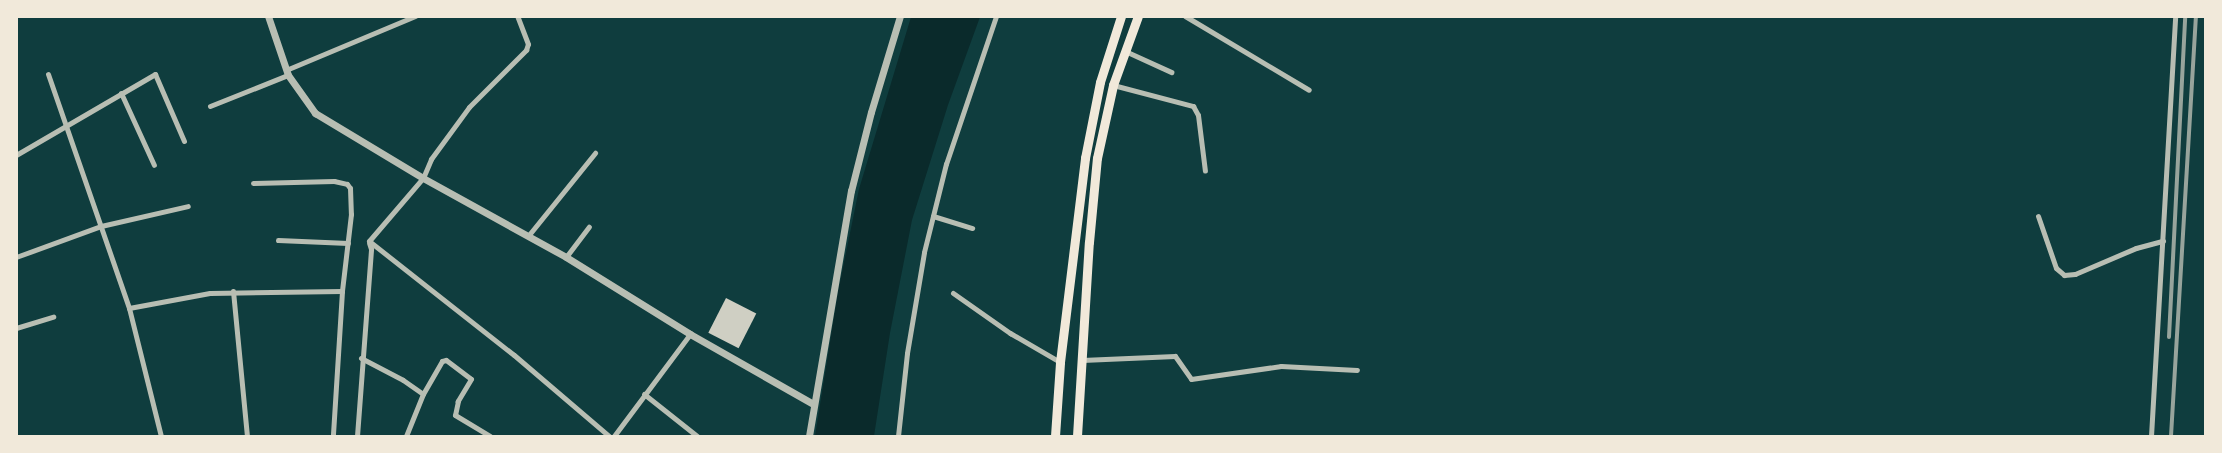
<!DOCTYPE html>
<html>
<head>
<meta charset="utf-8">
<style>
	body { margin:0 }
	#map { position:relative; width:2222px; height:453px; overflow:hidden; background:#0f3d3e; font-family:"IBM Plex Sans",sans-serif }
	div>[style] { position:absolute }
	.water>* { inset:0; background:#0a2a2b }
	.building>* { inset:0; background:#cfcfc3; transform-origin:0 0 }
	.minor>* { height:5px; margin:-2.5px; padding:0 2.5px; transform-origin:2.5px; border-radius:2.5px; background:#b8beb3 }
	.tertiary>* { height:7px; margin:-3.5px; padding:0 3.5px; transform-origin:3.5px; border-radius:3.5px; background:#b8beb3 }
	.primary>* { height:9px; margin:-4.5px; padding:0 4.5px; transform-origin:4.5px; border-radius:4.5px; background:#f1e9da }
	.rail>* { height:4px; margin:-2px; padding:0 2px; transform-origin:2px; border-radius:2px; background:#97a49c }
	span { translate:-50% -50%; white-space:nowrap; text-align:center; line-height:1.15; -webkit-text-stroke:6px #f1e9da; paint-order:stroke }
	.frame { position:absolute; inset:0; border:18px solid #f1e9da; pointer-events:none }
</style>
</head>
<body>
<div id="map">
	<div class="water">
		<div style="clip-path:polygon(911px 17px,980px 17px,948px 105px,912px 220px,890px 333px,874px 436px,815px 436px,838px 292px,859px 189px)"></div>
	</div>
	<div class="building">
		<div style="left:726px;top:298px;width:34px;height:39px;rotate:27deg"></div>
	</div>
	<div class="minor">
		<div style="left:1185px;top:16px;width:144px;rotate:30.8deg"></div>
		<div style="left:1125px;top:51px;width:51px;rotate:24.5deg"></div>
		<div style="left:286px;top:70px;width:140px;rotate:-22.7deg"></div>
		<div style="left:48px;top:74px;width:248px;rotate:70.9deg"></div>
		<div style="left:129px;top:308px;width:132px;rotate:76deg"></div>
		<div style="left:1113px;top:85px;width:83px;rotate:14.7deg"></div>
		<div style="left:1193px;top:106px;width:10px;rotate:61deg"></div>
		<div style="left:1198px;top:115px;width:56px;rotate:82.9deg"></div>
		<div style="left:121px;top:93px;width:79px;rotate:65.4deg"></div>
		<div style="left:210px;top:106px;width:84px;rotate:-21.7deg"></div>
		<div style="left:16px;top:155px;width:161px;rotate:-30.2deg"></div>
		<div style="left:155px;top:74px;width:73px;rotate:66.6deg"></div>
		<div style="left:253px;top:183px;width:81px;rotate:-1.4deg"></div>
		<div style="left:334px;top:181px;width:13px;rotate:13deg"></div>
		<div style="left:347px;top:184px;width:5px;rotate:53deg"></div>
		<div style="left:350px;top:188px;width:26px;rotate:88deg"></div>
		<div style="left:351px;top:214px;width:78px;rotate:96.7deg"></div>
		<div style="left:342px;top:291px;width:145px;rotate:93.6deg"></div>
		<div style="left:933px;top:216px;width:41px;rotate:17.1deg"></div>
		<div style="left:2038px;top:216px;width:55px;rotate:70.9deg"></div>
		<div style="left:2056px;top:268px;width:11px;rotate:41deg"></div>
		<div style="left:2064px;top:275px;width:11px;rotate:-5deg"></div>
		<div style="left:2075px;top:274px;width:66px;rotate:-23.1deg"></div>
		<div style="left:2136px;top:248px;width:28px;rotate:-15deg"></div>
		<div style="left:528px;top:236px;width:107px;rotate:-51.1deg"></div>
		<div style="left:278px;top:240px;width:70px;rotate:2.5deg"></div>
		<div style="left:369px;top:241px;width:184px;rotate:38.2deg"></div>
		<div style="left:514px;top:355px;width:125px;rotate:40.5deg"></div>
		<div style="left:369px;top:241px;width:83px;rotate:-49.4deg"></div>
		<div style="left:423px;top:178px;width:21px;rotate:-67deg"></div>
		<div style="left:431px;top:159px;width:64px;rotate:-53.8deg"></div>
		<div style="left:469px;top:107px;width:81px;rotate:-45deg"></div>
		<div style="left:526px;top:50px;width:6px;rotate:-72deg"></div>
		<div style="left:528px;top:44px;width:30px;rotate:-111deg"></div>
		<div style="left:16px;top:257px;width:90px;rotate:-20deg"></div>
		<div style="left:101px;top:226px;width:89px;rotate:-12.9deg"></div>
		<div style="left:566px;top:257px;width:38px;rotate:-53deg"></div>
		<div style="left:233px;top:291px;width:146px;rotate:84.5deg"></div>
		<div style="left:953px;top:293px;width:70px;rotate:35.1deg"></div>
		<div style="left:1010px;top:333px;width:58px;rotate:30.1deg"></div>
		<div style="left:129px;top:308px;width:82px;rotate:-10.5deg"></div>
		<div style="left:210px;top:293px;width:132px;rotate:-0.9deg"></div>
		<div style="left:16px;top:328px;width:39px;rotate:-17deg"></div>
		<div style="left:361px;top:358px;width:47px;rotate:27.6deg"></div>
		<div style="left:403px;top:380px;width:24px;rotate:35deg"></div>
		<div style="left:1082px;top:360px;width:93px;rotate:-2.5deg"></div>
		<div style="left:1175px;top:356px;width:28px;rotate:55deg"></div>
		<div style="left:1191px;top:379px;width:91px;rotate:-8.2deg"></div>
		<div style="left:1281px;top:366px;width:76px;rotate:3deg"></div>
		<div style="left:644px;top:394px;width:68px;rotate:38.4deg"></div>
		<div style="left:357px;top:436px;width:188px;rotate:-85.7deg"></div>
		<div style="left:371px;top:249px;width:6px;rotate:-108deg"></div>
		<div style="left:406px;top:436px;width:45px;rotate:-68deg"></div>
		<div style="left:423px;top:394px;width:38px;rotate:-60deg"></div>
		<div style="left:442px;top:361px;width:4px;rotate:-14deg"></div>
		<div style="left:446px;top:360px;width:31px;rotate:37deg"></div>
		<div style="left:471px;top:379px;width:26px;rotate:121deg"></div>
		<div style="left:458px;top:401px;width:14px;rotate:102deg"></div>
		<div style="left:455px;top:415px;width:41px;rotate:31deg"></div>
		<div style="left:614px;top:436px;width:127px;rotate:-53.3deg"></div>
		<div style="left:898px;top:436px;width:83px;rotate:-83.8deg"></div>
		<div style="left:907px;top:353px;width:102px;rotate:-80.4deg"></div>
		<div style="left:924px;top:252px;width:91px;rotate:-76deg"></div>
		<div style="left:946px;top:164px;width:156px;rotate:-71.3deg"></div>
		<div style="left:2151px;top:436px;width:421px;rotate:-86.7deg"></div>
	</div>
	<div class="tertiary">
		<div style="left:268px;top:16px;width:62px;rotate:71.3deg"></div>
		<div style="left:288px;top:75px;width:47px;rotate:54.6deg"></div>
		<div style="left:315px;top:113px;width:126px;rotate:31deg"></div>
		<div style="left:423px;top:178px;width:163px;rotate:28.9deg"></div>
		<div style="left:566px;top:257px;width:146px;rotate:31.8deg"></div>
		<div style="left:690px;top:334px;width:142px;rotate:29.6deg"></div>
		<div style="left:809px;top:436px;width:249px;rotate:-80.3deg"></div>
		<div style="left:851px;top:191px;width:81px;rotate:-75.8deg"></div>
		<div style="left:871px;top:112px;width:100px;rotate:-73.2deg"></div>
	</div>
	<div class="primary">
		<div style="left:1055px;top:436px;width:74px;rotate:-86.1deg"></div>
		<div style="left:1060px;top:362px;width:206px;rotate:-83deg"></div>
		<div style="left:1085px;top:158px;width:77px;rotate:-78.8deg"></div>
		<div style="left:1100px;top:82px;width:69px;rotate:-72.3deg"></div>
		<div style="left:1077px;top:436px;width:194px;rotate:-86.5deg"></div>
		<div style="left:1089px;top:242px;width:84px;rotate:-84.6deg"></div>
		<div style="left:1097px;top:158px;width:75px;rotate:-77.6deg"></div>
		<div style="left:1113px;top:85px;width:73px;rotate:-70.1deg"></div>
	</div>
	<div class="rail">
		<div style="left:2169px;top:337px;width:321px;rotate:-87.1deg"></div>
		<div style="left:2171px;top:436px;width:421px;rotate:-86.6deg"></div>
	</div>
	<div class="frame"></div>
</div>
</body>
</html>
